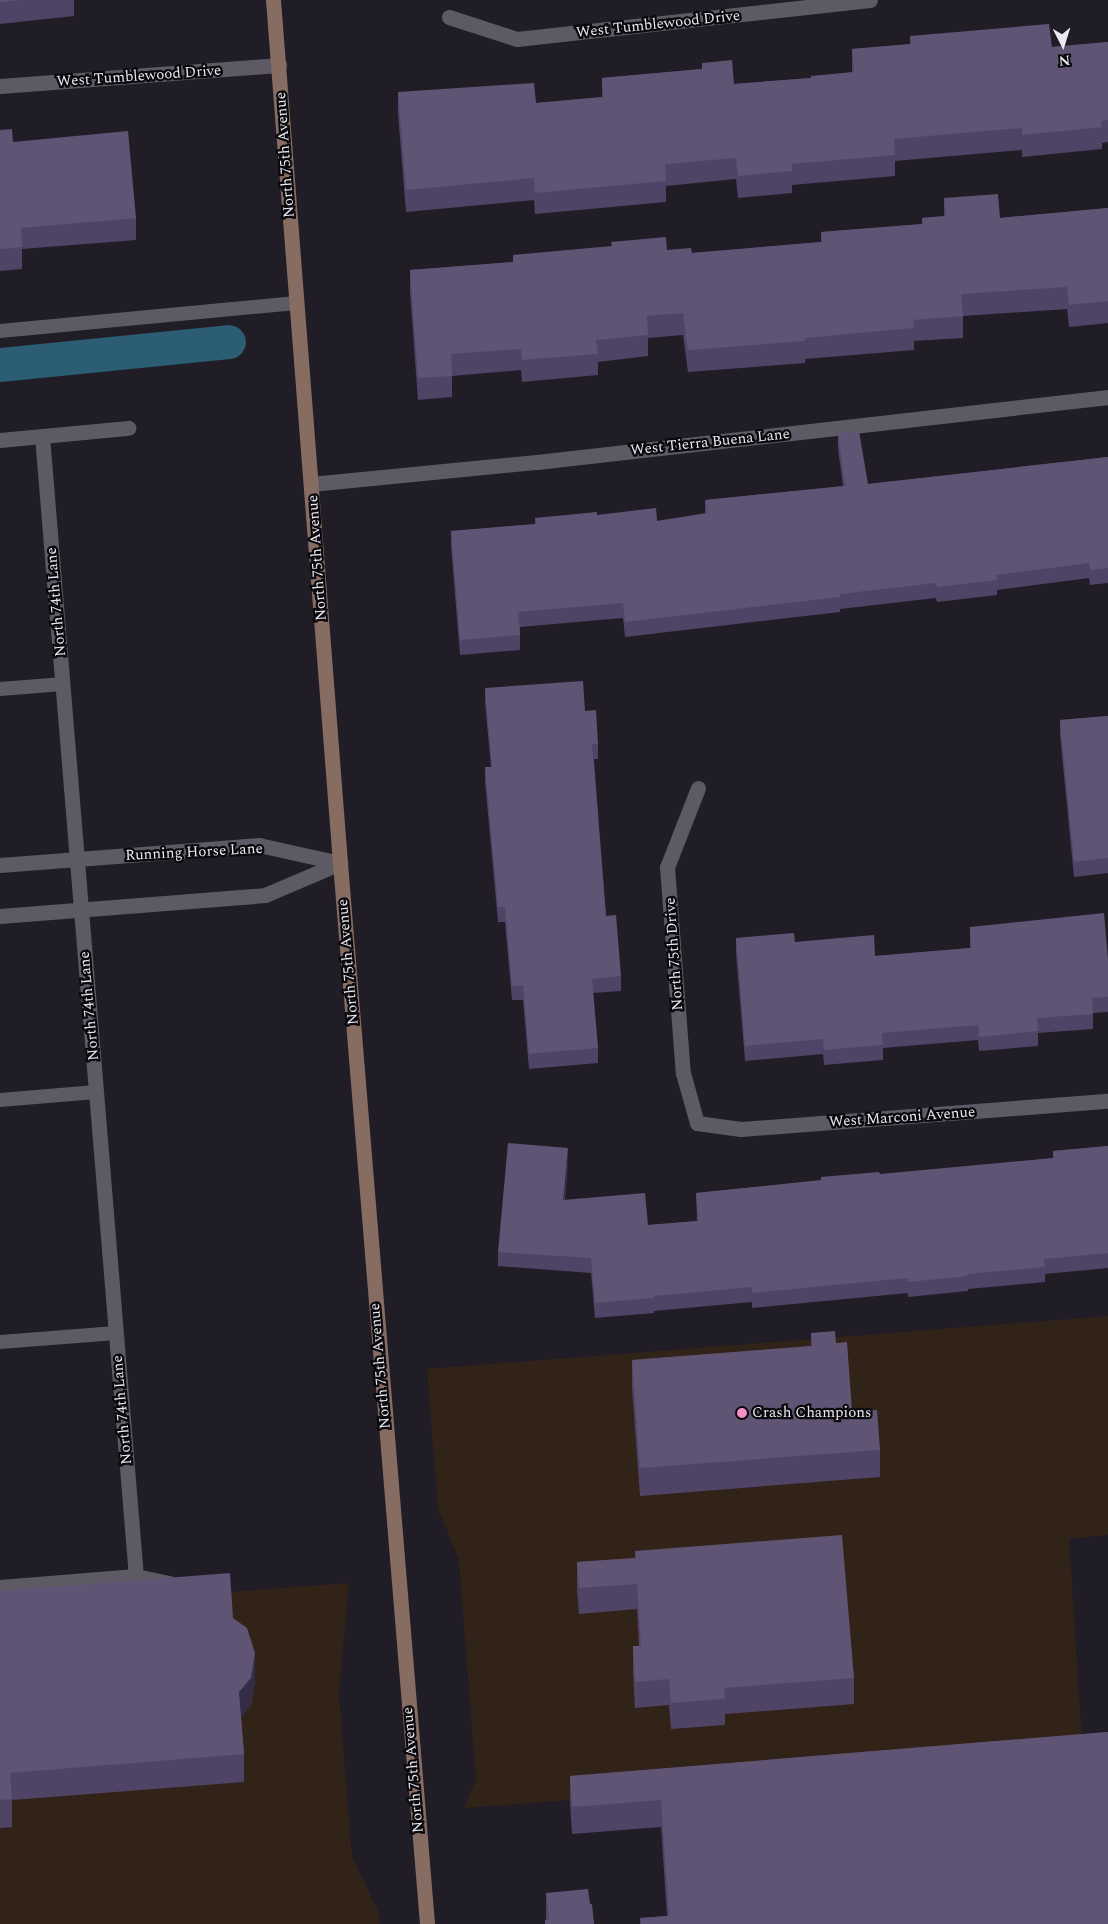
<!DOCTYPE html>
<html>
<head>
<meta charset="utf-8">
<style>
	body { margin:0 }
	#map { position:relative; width:1108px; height:1924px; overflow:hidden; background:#201d27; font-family:Spectral,serif }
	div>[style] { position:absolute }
	.commercial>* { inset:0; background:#322318 }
	.canal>* { height:34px; margin:-17px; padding:0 17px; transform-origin:17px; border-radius:17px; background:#2b5d73 }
	.lane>* { height:14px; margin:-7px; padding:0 7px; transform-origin:7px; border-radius:7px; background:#5d5a65 }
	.street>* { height:15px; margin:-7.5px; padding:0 7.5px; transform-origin:7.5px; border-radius:7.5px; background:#5d5a65 }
	.secondary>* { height:15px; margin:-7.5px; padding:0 7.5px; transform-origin:7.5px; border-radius:7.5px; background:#876c61 }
	.wall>* { inset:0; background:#4f4366 }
	.shaded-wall>* { inset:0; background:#352c47 }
	.building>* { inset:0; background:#605475 }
	.dots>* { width:14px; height:14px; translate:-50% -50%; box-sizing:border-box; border:2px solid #09080c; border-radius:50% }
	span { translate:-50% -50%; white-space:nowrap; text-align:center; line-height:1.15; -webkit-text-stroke:4.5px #09080c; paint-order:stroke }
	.street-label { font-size:15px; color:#ebe9f0 }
	.poi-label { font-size:15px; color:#ebe9f0 }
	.left { translate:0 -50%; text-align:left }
	.north { position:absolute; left:1038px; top:20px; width:50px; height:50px; -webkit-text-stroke:4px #09080c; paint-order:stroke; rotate:175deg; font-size:14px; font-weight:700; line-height:20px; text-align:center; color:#ebe9f0 }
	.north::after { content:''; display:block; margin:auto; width:18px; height:22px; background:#ebe9f0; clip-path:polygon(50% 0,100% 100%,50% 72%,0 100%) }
</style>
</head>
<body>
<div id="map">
	<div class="commercial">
		<div style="clip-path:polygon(1108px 1316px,1108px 1535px,1069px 1539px,1083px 1761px,464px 1808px,476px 1780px,459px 1560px,438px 1508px,427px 1369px)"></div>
		<div style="clip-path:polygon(349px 1583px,339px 1694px,352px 1857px,379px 1913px,380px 1924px,0 1924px,0 1609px)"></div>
	</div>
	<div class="canal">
		<div style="left:0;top:365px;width:230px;rotate:-5.7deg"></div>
	</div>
	<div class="lane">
		<div style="left:0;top:331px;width:298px;rotate:-5.4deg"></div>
		<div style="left:0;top:689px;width:63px;rotate:-4.5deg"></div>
		<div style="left:0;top:1100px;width:96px;rotate:-4.8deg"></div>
		<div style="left:0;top:1342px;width:116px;rotate:-4.4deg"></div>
	</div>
	<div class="street">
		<div style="left:449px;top:17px;width:71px;rotate:17.9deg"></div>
		<div style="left:517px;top:39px;width:355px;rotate:-6.3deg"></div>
		<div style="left:0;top:86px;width:280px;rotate:-4.3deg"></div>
		<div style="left:42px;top:436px;width:1144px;rotate:85.29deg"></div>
		<div style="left:0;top:440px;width:129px;rotate:-5.4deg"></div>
		<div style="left:311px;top:484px;width:227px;rotate:-5.6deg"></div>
		<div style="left:537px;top:462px;width:575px;rotate:-6.49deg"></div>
		<div style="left:698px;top:788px;width:85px;rotate:111.4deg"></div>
		<div style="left:667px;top:867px;width:207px;rotate:85.6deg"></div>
		<div style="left:683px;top:1073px;width:52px;rotate:74.4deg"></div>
		<div style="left:697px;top:1123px;width:44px;rotate:7.8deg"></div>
		<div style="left:741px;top:1129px;width:368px;rotate:-4.4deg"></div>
		<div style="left:0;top:865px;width:260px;rotate:-4.4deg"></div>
		<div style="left:259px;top:845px;width:83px;rotate:12.5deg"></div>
		<div style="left:0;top:916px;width:266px;rotate:-4.5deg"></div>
		<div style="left:265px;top:895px;width:82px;rotate:-23.1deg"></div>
		<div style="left:0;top:1587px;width:136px;rotate:-4.6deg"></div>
		<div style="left:136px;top:1576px;width:35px;rotate:12deg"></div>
	</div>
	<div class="secondary">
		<div style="left:273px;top:0;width:866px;rotate:85.56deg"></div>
		<div style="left:340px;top:863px;width:1065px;rotate:85.31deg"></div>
	</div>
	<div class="wall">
		<div style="clip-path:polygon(0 0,74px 0,74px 16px,0 24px)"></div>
		<div style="clip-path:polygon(910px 36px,1052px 47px,1108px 42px,1108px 142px,1102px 143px,1102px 149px,1022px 157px,1022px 150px,895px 161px,895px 176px,792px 185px,792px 193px,738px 198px,736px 179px,666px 186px,666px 202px,535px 214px,534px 200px,406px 212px,398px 114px,398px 92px,536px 103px,602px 97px,602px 78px,702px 69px,702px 63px,734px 84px,811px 78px,852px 72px,852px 49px,910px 44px)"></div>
		<div style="clip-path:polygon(0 130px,13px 142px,136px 218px,136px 240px,22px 249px,22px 269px,0 271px)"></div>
		<div style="clip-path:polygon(944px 198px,1000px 218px,1108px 208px,1108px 323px,1069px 327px,1067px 309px,963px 316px,963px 338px,914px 341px,914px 350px,805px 359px,805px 363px,688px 372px,683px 335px,648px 338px,648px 356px,598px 362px,598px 375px,522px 382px,521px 370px,452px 376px,452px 397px,418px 400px,410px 292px,410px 270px,513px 262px,513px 255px,667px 250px,692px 253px,821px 242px,821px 232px,922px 224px,922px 218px,944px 216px)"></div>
		<div style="clip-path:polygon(838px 434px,868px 484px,1108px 457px,1108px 583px,1090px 585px,1089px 578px,997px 590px,997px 595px,937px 602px,936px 598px,840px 609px,840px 612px,625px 637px,623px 618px,520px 627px,520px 650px,460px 655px,451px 546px,451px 531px,535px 524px,535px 518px,597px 515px,657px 521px,705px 514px,705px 500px,843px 486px,838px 449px)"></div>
		<div style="clip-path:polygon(485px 688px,585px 711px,598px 744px,598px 759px,594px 759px,606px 916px,621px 976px,621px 991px,593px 993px,598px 1048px,598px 1063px,529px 1069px,523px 1000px,512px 1000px,505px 922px,498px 922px,485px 782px,485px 767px,491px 767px,485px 703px)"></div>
		<div style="clip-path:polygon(1108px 716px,1108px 873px,1074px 877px,1060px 735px,1060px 720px)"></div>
		<div style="clip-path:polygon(970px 927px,1108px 960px,1108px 1012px,1093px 1013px,1093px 1029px,1038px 1033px,1038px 1046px,979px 1051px,978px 1040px,883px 1048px,883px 1060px,824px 1065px,823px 1054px,745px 1061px,736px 953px,736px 938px,795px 942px,875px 956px,970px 948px)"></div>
		<div style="clip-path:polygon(1108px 1146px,1108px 1268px,1045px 1274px,1045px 1282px,968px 1289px,968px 1291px,908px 1297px,908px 1293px,752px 1308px,752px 1302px,654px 1311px,654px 1313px,595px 1318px,591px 1273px,498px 1266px,498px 1252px,568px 1163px,565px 1200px,648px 1225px,697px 1221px,696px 1193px,1053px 1158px,1053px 1151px)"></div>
		<div style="clip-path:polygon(811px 1333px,836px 1343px,852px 1411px,880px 1450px,880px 1477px,640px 1496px,632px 1388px,632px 1360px,811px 1346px)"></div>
		<div style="clip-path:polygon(635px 1551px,854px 1678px,854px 1704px,725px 1714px,725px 1725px,671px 1729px,669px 1705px,635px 1708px,633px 1672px,633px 1646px,639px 1646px,637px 1609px,579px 1614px,577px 1588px,577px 1562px,635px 1558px)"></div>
		<div style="clip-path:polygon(0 1591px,233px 1618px,255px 1681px,251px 1705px,241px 1717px,244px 1754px,244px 1782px,12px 1800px,12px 1827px,0 1828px)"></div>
		<div style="clip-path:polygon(1108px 1732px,1108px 1924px,640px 1924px,640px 1918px,667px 1916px,661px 1827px,572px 1834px,570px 1803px,570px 1776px)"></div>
		<div style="clip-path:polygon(546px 1893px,590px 1904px,594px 1924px,546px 1920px)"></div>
	</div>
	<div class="shaded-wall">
		<div style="clip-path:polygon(568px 1148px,568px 1163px,563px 1215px,563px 1200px)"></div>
		<div style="clip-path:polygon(255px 1653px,255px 1681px,251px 1705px,239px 1720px,239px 1692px)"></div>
	</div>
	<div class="building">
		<div style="clip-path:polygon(0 0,19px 0,0 2px)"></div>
		<div style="clip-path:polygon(1049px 24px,1052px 47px,1108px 42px,1108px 120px,1101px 121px,1102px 127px,1022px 135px,1022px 128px,894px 139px,895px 155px,792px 164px,792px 171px,738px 176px,736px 158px,665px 164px,666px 181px,535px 193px,534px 178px,406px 190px,398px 92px,534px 83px,536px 103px,603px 97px,602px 78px,702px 69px,702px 63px,732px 60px,734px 84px,811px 78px,811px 76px,854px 72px,852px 49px,911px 44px,910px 36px)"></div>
		<div style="clip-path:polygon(12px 129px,13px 142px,128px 131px,136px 218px,21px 228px,22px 247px,0 249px,0 130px)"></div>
		<div style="clip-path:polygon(998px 194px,1000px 218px,1108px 208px,1108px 301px,1069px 305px,1067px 287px,961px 294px,963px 316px,913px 320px,914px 328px,805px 338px,805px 341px,688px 350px,683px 313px,647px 316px,648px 335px,596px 340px,598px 354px,522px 360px,521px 349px,451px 354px,452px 376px,418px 378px,410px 270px,513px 262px,513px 255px,612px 246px,611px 242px,666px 237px,667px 250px,691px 248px,692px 253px,822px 242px,821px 232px,923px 224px,922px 218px,946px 216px,944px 198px)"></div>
		<div style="clip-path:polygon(859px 431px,868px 484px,1108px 457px,1108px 568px,1090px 570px,1089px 563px,996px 575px,997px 580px,937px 587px,936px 583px,840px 594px,840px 597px,625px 622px,623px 603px,518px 612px,520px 635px,460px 640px,451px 531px,536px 524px,535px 518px,597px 512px,597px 515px,656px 508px,657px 521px,707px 513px,705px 500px,845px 486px,838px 434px)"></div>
		<div style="clip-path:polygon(583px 681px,585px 711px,596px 710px,598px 744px,592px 744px,606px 916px,616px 915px,621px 976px,592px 979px,598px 1048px,529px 1054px,523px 985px,512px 986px,505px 907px,498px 907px,485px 767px,492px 767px,485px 688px)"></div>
		<div style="clip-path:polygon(1108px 716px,1108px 858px,1074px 862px,1060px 720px)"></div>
		<div style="clip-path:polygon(1104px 913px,1108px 960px,1108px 997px,1092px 998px,1093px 1014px,1037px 1018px,1038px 1031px,979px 1037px,978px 1025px,882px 1033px,883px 1045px,824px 1050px,823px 1039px,745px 1046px,736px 938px,794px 933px,795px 942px,874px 935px,875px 956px,971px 948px,970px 927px)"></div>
		<div style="clip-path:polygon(508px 1143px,568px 1148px,563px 1200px,645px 1193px,648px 1225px,698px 1221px,696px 1193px,821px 1180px,821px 1177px,879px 1172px,880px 1174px,1054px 1158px,1053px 1151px,1108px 1146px,1108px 1253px,1044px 1259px,1045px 1267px,967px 1274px,968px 1276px,908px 1282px,908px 1278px,752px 1293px,752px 1287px,654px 1296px,654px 1298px,595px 1303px,591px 1258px,498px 1252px)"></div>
		<div style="clip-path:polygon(835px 1331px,836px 1343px,847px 1342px,852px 1411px,877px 1410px,880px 1450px,640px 1468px,632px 1360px,812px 1346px,811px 1333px)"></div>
		<div style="clip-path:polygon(842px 1535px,854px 1678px,724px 1688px,725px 1699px,671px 1703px,669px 1679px,635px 1682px,633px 1646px,641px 1646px,637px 1584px,579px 1588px,577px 1562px,636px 1558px,635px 1551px)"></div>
		<div style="clip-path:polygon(230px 1573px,233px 1618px,247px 1628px,255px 1653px,251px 1678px,239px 1692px,244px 1754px,10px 1773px,12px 1799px,0 1800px,0 1591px)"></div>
		<div style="clip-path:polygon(1108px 1732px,1108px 1924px,641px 1924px,640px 1918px,669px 1916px,661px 1800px,572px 1807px,570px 1776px)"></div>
		<div style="clip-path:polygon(588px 1889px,590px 1904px,592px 1904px,594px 1924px,545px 1924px,545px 1920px,549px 1919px,546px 1893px)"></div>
	</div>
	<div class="dots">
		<div style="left:742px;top:1413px;background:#fa8fc8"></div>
	</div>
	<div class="street-label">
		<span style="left:658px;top:24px;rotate:-6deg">West Tumblewood Drive</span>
		<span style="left:139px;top:76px;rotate:-4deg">West Tumblewood Drive</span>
		<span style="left:285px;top:155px;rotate:-94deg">North 75th Avenue</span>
		<span style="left:710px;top:442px;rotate:-6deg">West Tierra Buena Lane</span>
		<span style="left:317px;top:558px;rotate:-94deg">North 75th Avenue</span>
		<span style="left:56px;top:602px;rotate:-95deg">North 74th Lane</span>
		<span style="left:194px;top:852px;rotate:-3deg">Running Horse Lane</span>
		<span style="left:674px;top:954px;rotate:-94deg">North 75th Drive</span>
		<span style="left:348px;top:962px;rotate:-95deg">North 75th Avenue</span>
		<span style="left:89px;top:1006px;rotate:-95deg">North 74th Lane</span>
		<span style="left:902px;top:1117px;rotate:-4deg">West Marconi Avenue</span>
		<span style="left:380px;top:1366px;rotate:-95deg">North 75th Avenue</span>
		<span style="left:122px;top:1410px;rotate:-95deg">North 74th Lane</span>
		<span style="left:413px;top:1770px;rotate:-95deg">North 75th Avenue</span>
	</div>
	<div class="poi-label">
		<span class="left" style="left:752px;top:1413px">Crash Champions</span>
	</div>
	<div class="north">N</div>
</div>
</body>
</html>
